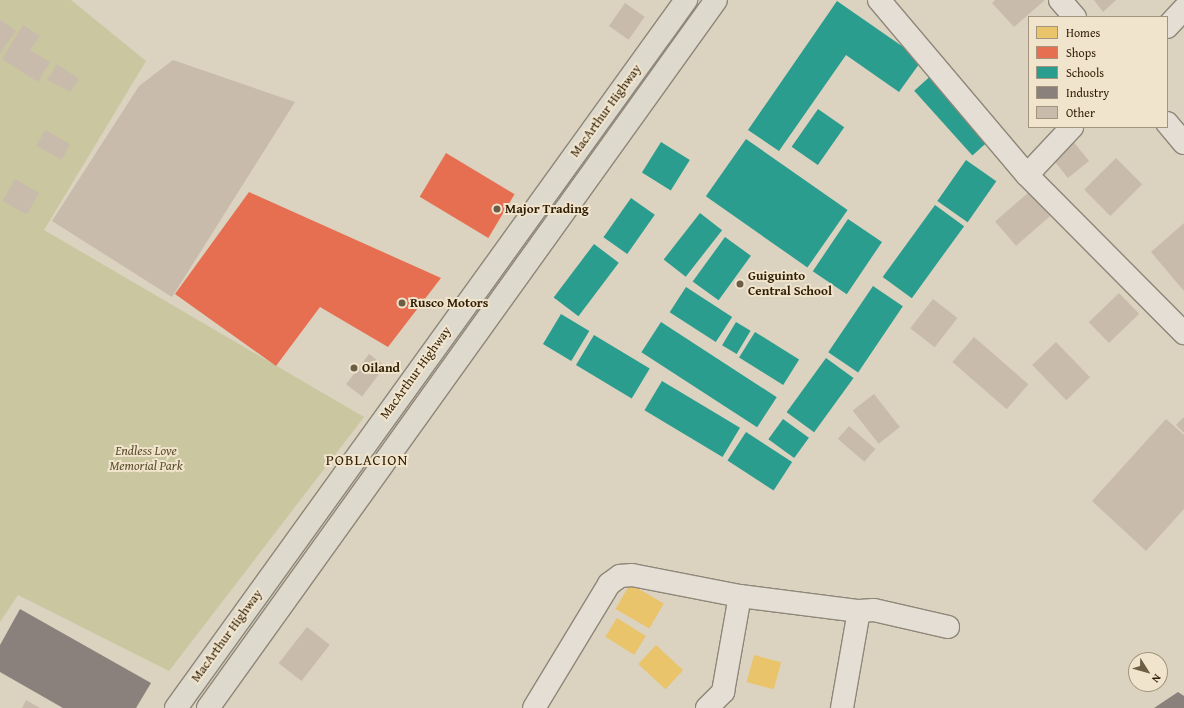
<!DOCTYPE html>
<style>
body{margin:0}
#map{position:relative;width:1184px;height:708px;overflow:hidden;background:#dbd2bf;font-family:"Gentium Book Plus",serif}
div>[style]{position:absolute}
.green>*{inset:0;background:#cac6a0}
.homes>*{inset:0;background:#e9c46a;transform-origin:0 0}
.shops>*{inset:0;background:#e76f51;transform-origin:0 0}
.schools>*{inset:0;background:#2a9d8f;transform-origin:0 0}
.industry>*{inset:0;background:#8a817c}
.building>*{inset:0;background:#c9bbab;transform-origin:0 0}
.roads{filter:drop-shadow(1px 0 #8e8779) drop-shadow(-1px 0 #8e8779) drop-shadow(0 1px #8e8779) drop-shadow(0 -1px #8e8779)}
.minor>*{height:22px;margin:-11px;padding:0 11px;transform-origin:11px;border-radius:11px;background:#e4ded4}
.highway>*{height:22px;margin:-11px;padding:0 11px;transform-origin:11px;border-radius:11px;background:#ded9cd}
.dots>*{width:11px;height:11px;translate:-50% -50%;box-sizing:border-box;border:2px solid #f0e4cd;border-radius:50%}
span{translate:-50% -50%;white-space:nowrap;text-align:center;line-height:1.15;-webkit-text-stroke:4px #f0e4cd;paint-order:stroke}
.street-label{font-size:13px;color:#301e04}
.poi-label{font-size:13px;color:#301e04;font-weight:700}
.left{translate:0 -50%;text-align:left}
.park-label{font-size:13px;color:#5a4d2b;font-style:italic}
.quarter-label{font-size:15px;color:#301e04;letter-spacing:1px}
.legend{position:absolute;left:1028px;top:16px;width:140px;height:112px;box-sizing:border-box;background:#f0e4cd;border:1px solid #a3957d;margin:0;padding:5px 7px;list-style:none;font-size:12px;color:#301e04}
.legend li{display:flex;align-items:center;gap:8px;height:20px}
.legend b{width:20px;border:1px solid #a3957d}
.north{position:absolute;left:1128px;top:652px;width:40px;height:40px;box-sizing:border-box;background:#f0e4cd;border:1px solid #a3957d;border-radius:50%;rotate:127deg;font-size:11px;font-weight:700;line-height:16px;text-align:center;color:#301e04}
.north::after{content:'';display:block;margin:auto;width:14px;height:18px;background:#6c5d45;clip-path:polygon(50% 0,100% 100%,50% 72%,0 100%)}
</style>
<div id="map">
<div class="green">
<div style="clip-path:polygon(0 0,71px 0,146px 61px,44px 230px,364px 417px,169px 671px,18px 595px,0 622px)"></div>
</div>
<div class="homes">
<div style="left:630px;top:584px;width:39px;height:29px;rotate:30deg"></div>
<div style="left:617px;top:618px;width:34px;height:22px;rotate:32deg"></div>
<div style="left:656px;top:645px;width:37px;height:26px;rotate:43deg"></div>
<div style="left:754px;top:655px;width:28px;height:28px;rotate:15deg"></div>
</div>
<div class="shops">
<div style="left:446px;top:153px;width:80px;height:51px;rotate:31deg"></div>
<div style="clip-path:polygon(249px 192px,441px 278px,388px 347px,320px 307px,276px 366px,175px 294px)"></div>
</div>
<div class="schools">
<div style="clip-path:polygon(837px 1px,922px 60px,899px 92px,846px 55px,779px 151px,748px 130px)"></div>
<div style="left:935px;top:72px;width:87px;height:28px;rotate:48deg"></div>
<div style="left:818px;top:109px;width:32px;height:46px;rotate:35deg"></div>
<div style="left:746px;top:139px;width:124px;height:70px;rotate:35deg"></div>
<div style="left:661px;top:142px;width:34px;height:36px;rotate:32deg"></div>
<div style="left:966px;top:160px;width:37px;height:50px;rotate:35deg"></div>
<div style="left:631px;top:198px;width:29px;height:48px;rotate:35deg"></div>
<div style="left:935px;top:205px;width:36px;height:89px;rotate:36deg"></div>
<div style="left:700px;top:213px;width:28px;height:59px;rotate:38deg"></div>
<div style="left:848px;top:219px;width:41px;height:63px;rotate:34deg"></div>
<div style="left:725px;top:237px;width:32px;height:55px;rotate:36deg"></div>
<div style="left:594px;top:244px;width:31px;height:67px;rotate:37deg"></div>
<div style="left:873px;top:286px;width:36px;height:80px;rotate:34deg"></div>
<div style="left:686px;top:287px;width:55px;height:30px;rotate:33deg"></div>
<div style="left:561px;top:314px;width:33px;height:35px;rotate:31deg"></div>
<div style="left:661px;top:322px;width:138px;height:36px;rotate:33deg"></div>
<div style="left:736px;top:322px;width:17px;height:27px;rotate:31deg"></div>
<div style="left:755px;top:332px;width:52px;height:30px;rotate:32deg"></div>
<div style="left:594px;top:335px;width:65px;height:35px;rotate:31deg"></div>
<div style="left:826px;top:358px;width:34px;height:67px;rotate:36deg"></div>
<div style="left:662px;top:381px;width:91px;height:34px;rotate:31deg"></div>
<div style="left:783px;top:419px;width:32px;height:25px;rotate:36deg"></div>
<div style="left:746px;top:432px;width:55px;height:34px;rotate:33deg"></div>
</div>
<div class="industry">
<div style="clip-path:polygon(20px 609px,151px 683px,136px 708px,63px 708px,0 672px,0 645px)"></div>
<div style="clip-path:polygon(1178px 692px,1184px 696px,1184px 708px,1154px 708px)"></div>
</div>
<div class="building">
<div style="clip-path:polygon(995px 0,1045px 0,1014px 27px,992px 3px)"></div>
<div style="clip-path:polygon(1094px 0,1116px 0,1103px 12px)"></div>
<div style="left:625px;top:3px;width:24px;height:28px;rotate:35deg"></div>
<div style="clip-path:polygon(1px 20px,16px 31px,0 53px,0 21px)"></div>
<div style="clip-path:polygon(23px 25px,40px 36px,30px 50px,50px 62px,38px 82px,2px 59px)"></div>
<div style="clip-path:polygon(173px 60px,295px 102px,172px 297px,52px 221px,139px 86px)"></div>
<div style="clip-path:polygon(57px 64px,79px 79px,70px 92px,47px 80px)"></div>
<div style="left:45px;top:130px;width:29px;height:18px;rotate:29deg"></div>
<div style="left:1072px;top:140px;width:27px;height:27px;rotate:51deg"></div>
<div style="left:1116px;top:158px;width:37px;height:45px;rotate:45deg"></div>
<div style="left:15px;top:179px;width:28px;height:25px;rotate:30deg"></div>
<div style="left:1029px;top:192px;width:32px;height:45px;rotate:49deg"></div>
<div style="clip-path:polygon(1184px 223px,1184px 291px,1151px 252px)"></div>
<div style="left:1119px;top:293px;width:29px;height:42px;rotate:46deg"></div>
<div style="left:933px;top:299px;width:31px;height:37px;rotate:38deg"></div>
<div style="left:974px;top:337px;width:72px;height:33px;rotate:41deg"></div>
<div style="left:1056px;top:342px;width:49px;height:33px;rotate:46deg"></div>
<div style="left:369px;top:354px;width:20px;height:38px;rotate:37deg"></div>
<div style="left:874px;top:394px;width:42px;height:27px;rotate:52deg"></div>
<div style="clip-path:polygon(1184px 417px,1184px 433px,1176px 425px)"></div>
<div style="clip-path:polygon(1166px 419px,1184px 435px,1184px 509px,1146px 551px,1092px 501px)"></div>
<div style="left:849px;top:426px;width:35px;height:17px;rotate:41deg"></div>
<div style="left:307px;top:627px;width:29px;height:46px;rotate:38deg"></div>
<div style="clip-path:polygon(26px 700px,40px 708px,22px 708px)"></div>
</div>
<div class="roads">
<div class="minor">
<div style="left:879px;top:0;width:229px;rotate:49.8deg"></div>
<div style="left:1027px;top:175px;width:223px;rotate:45.2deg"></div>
<div style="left:1060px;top:0;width:23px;rotate:49deg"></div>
<div style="left:1167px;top:27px;width:25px;rotate:-47deg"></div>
<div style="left:1167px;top:123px;width:26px;rotate:50deg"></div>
<div style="left:1027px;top:175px;width:66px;rotate:-46.8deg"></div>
<div style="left:534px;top:708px;width:145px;rotate:-58.8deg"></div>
<div style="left:609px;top:584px;width:14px;rotate:-36deg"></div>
<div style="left:620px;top:576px;width:12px;rotate:-5deg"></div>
<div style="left:632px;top:575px;width:110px;rotate:11deg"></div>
<div style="left:740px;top:596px;width:120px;rotate:7.2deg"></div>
<div style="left:859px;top:611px;width:15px;rotate:-4deg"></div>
<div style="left:874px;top:610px;width:76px;rotate:12.9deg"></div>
<div style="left:707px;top:708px;width:23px;rotate:-45deg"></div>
<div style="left:723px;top:692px;width:97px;rotate:-80deg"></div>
<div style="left:842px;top:708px;width:98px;rotate:-80.1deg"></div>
</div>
<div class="highway">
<div style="left:176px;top:708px;width:873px;rotate:-54.23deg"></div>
<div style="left:208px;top:708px;width:871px;rotate:-54.34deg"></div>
</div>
</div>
<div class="dots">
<div style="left:497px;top:209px;background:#6c5d45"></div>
<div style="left:740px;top:284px;background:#6c5d45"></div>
<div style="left:402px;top:303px;background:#6c5d45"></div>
<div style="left:354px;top:368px;background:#6c5d45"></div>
</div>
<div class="street-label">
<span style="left:606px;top:111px;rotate:-54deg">MacArthur Highway</span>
<span style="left:416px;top:373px;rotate:-54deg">MacArthur Highway</span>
<span style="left:227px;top:636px;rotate:-54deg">MacArthur Highway</span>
</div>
<div class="poi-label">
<span class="left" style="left:505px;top:209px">Major Trading</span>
<span class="left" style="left:748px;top:284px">Guiguinto<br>Central School</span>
<span class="left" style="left:410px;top:303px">Rusco Motors</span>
<span class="left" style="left:362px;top:368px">Oiland</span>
</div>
<div class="park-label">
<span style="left:146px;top:459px">Endless Love<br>Memorial Park</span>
</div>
<div class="quarter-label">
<span style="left:367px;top:460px">POBLACION</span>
</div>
<ul class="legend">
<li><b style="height:11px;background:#e9c46a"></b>Homes</li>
<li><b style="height:11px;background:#e76f51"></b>Shops</li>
<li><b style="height:11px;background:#2a9d8f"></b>Schools</li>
<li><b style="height:11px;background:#8a817c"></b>Industry</li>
<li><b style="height:11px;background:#c9bbab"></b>Other</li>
</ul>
<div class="north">N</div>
</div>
